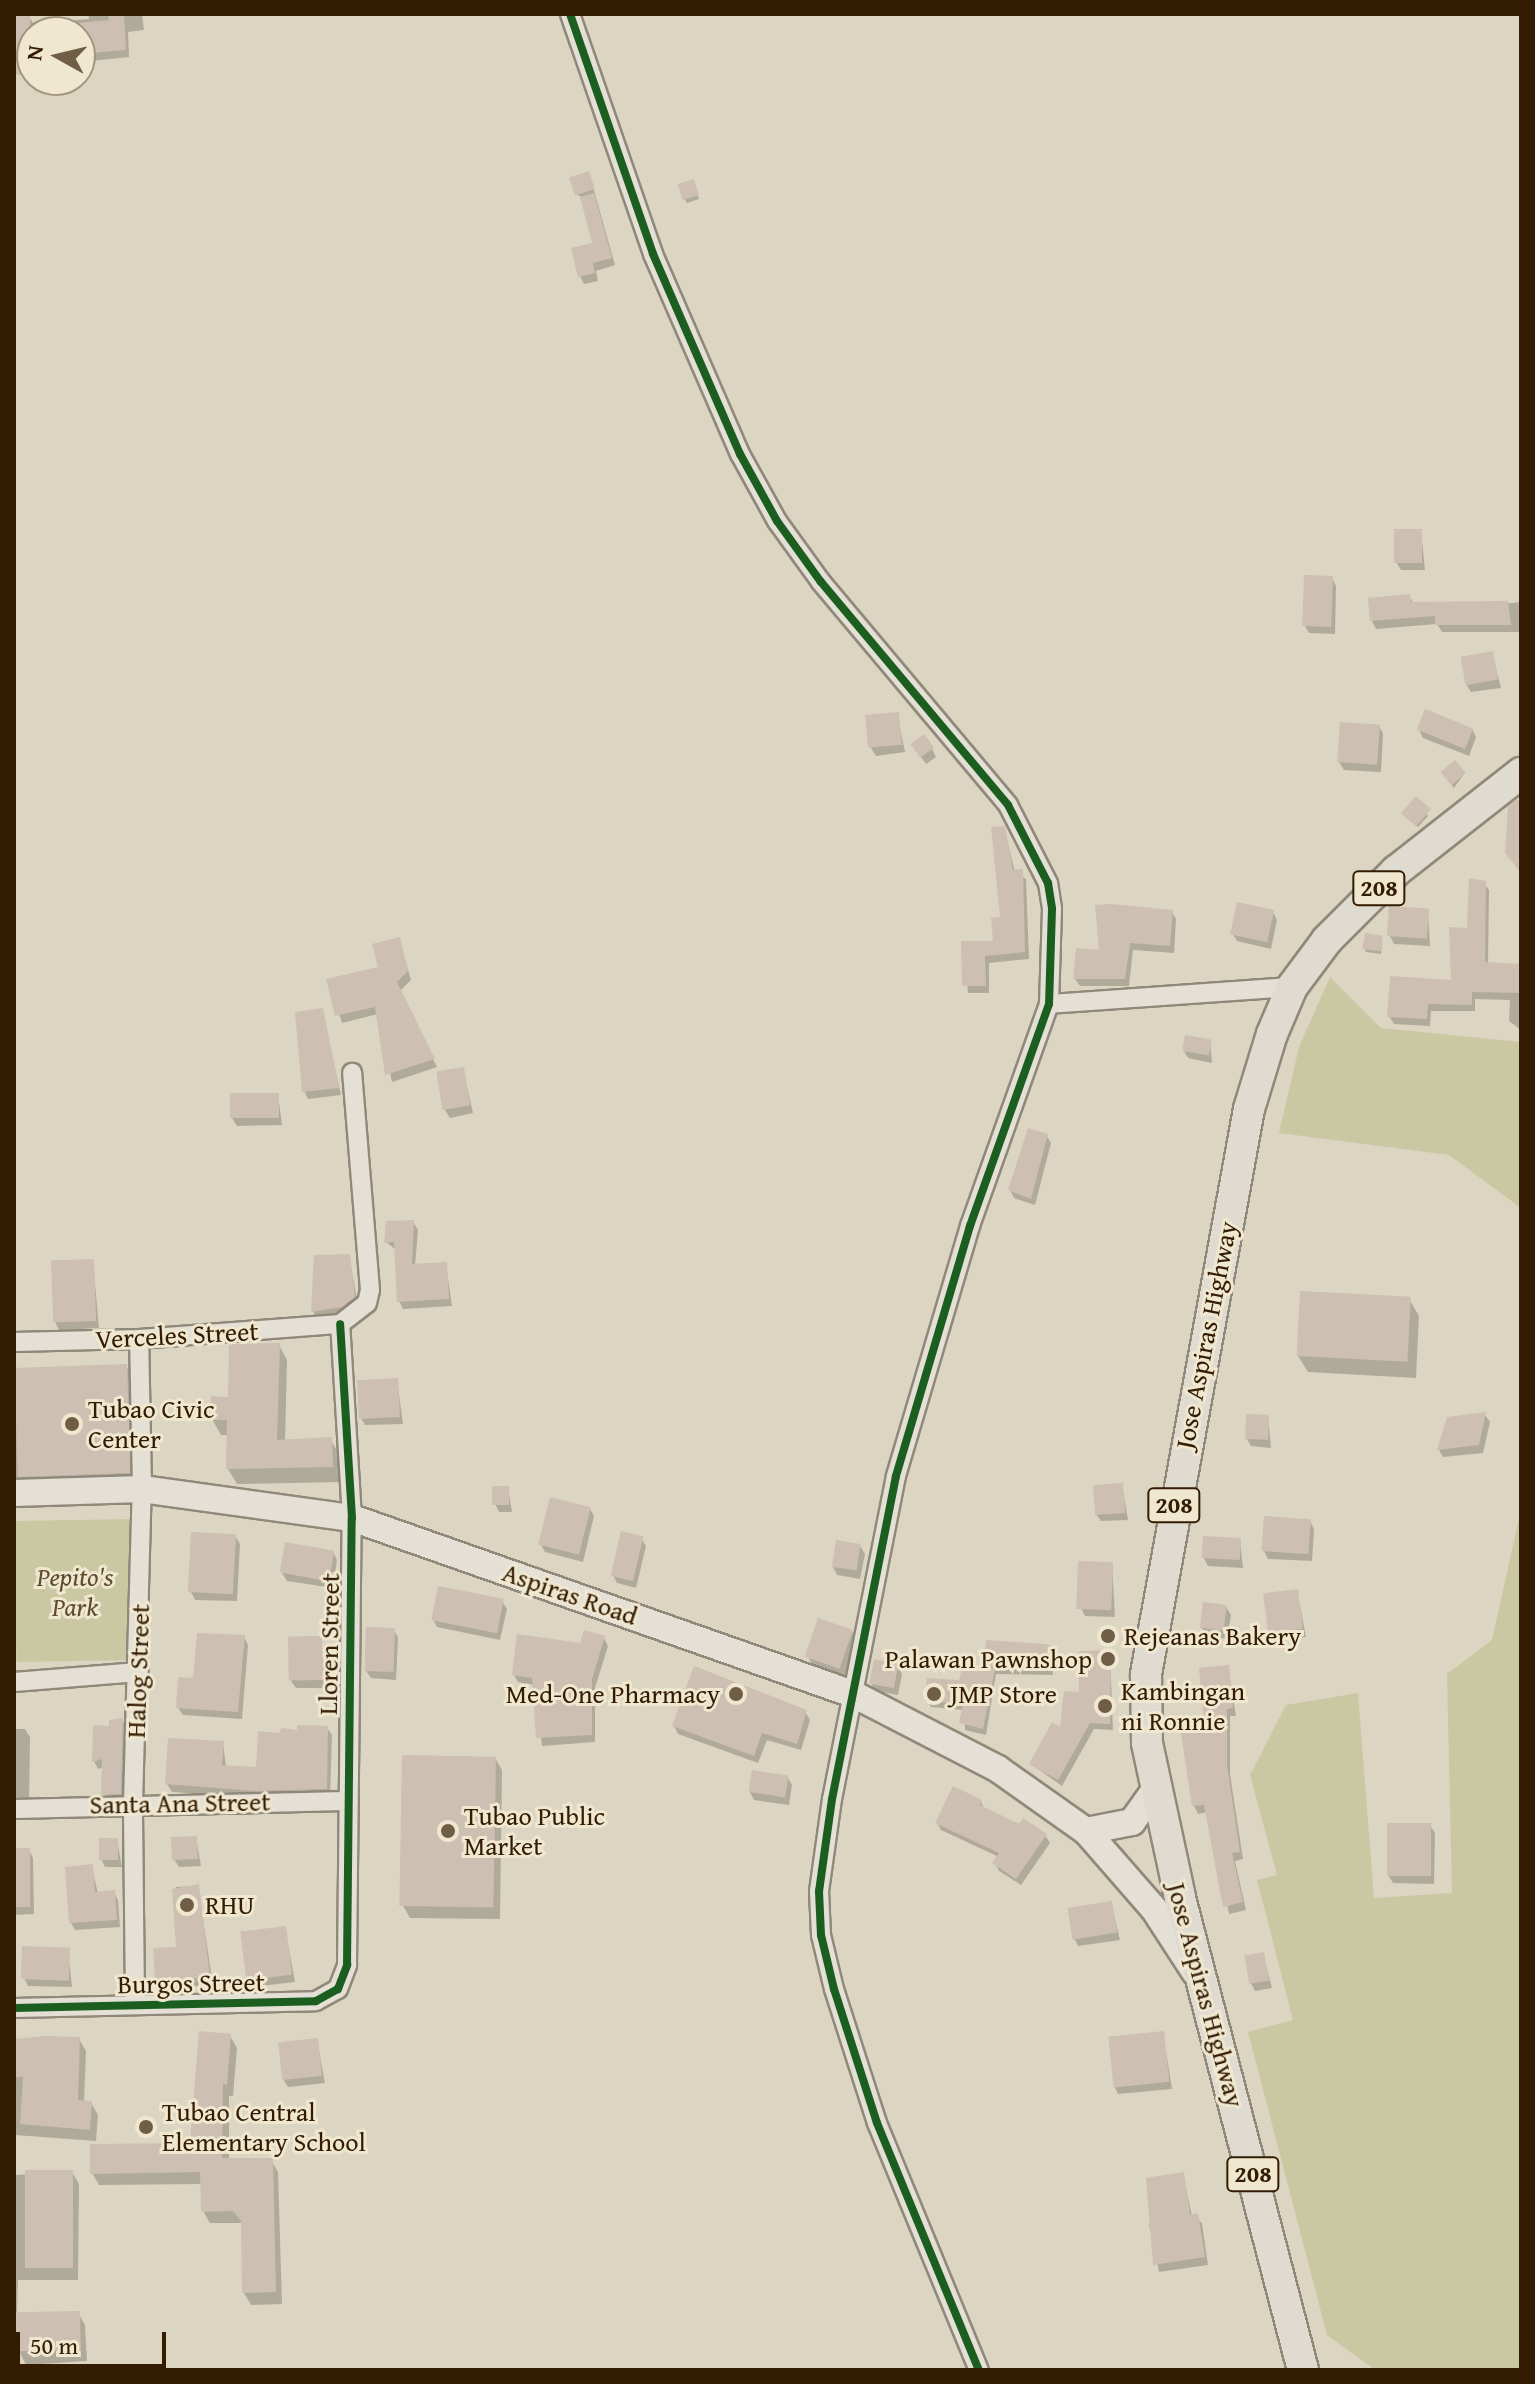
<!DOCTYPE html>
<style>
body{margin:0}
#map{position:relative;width:1535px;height:2384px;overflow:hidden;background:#dcd5c2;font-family:"Gentium Book Plus",serif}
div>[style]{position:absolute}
.green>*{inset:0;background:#cac8a3;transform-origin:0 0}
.shadow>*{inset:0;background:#0003}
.building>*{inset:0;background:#cdbfb1;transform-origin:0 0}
.roads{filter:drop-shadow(2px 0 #90897a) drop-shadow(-2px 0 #90897a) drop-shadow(0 2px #90897a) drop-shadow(0 -2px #90897a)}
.street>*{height:18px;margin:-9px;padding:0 9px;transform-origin:9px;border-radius:9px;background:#e4e0d6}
.secondary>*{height:26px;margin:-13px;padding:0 13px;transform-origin:13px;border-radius:13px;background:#e4e0d6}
.primary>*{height:30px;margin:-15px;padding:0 15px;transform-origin:15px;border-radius:15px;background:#dfdbd0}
.cycleway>*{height:8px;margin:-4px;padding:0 4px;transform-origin:4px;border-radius:4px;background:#1b5e20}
.dots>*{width:22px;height:22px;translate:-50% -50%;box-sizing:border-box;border:4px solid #efe7d0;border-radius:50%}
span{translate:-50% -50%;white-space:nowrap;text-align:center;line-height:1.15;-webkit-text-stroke:6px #efe7d0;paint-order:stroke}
.shield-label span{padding:2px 6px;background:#efe7d0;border:2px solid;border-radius:6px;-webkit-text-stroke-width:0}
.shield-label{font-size:24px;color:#341c03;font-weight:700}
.street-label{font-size:26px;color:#341c03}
.poi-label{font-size:26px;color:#341c03}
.left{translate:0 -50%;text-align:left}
.right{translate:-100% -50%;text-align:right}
.park-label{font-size:26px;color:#5d4c2c;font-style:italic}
.frame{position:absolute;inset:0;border:16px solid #341c03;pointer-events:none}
.north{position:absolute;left:16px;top:16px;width:80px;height:80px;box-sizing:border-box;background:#efe7d0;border:2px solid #a4967e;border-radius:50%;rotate:278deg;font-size:22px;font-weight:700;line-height:32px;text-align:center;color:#341c03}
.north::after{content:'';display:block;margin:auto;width:28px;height:36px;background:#6f5d46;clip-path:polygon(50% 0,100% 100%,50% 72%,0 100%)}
.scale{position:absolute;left:16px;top:2332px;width:150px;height:36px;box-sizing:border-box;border:4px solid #341c03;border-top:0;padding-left:10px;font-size:24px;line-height:28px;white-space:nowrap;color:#341c03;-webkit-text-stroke:6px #efe7d0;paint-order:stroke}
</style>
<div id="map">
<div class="green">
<div style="clip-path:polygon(1330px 977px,1381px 1028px,1521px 1042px,1521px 1208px,1449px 1155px,1279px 1133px,1299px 1047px)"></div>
<div style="clip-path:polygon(1521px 1509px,1521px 2370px,1375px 2370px,1327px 2335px,1248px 2032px,1293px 2020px,1257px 1880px,1277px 1875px,1250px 1775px,1286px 1705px,1358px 1693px,1374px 1898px,1452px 1893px,1447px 1674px,1492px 1640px)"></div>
<div style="left:134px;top:1519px;width:141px;height:120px;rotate:89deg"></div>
</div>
<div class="shadow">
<div style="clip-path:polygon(88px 14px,142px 14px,144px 30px,128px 32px,129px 57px,82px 62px,80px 32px,32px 32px,32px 54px,14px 55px,14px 15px,28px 15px,33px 23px,89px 19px)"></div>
<div style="clip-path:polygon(590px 176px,615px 265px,596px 271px,598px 281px,584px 284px,580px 276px,595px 245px,582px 197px,577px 195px)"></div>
<div style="clip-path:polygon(694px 185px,699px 199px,687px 203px,685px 200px)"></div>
<div style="clip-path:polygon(1421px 531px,1425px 570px,1401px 570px,1396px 562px)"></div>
<div style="clip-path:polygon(1332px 578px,1336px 586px,1335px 634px,1309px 633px,1305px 626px)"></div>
<div style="clip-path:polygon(1409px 596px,1414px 604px,1472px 607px,1521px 602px,1521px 632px,1442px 632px,1437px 624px,1376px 629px,1372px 621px)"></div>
<div style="clip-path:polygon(1492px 653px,1501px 688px,1471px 692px,1466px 684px)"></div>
<div style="clip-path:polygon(897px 714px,905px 752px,876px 756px,871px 748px)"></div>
<div style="clip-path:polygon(1379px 726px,1383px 734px,1381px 772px,1344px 770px,1339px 762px)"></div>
<div style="clip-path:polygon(1472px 729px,1476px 737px,1469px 756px,1423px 738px,1419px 730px)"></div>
<div style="clip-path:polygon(932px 749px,936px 757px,926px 764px,917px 751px)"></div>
<div style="clip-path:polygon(1464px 774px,1454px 788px,1444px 775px)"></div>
<div style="clip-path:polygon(1416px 799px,1428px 816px,1418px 827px,1406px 816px)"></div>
<div style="clip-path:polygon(1004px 828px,1015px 872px,1026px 879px,1029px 959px,989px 963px,989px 993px,968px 993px,963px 943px,996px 943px,1003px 919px)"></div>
<div style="clip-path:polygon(1484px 883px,1489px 890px,1488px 964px,1521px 967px,1521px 1030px,1509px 1021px,1510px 1000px,1475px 999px,1475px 1011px,1431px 1011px,1430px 1026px,1394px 1024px,1389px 1016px,1453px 982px)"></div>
<div style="clip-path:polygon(1428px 911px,1430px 946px,1394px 944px,1390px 936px)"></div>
<div style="clip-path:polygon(1172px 912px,1176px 919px,1174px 953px,1133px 950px,1129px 986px,1080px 986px,1075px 979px,1101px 953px)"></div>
<div style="clip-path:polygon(1273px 912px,1277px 920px,1271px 949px,1237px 941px,1232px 933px)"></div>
<div style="clip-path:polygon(1382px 937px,1381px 954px,1366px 952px,1364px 948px)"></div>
<div style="clip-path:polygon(399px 939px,411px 980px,400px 991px,437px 1067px,392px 1082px,378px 1014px,342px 1023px,329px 981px,380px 968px)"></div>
<div style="clip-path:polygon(322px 1010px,341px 1095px,308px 1099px,304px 1091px)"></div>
<div style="clip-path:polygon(1210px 1041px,1212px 1063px,1188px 1058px,1184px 1051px)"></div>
<div style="clip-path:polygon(463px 1069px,473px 1113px,450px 1118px,445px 1110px)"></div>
<div style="clip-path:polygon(278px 1095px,282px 1125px,237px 1126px,232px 1118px)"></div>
<div style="clip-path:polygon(1046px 1135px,1051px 1143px,1035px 1205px,1014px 1198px,1010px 1190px)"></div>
<div style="clip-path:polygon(413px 1222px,418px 1230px,415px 1266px,446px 1265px,452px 1306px,403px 1309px,399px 1301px,396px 1250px,386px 1242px)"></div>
<div style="clip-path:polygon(349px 1256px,358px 1305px,347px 1314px,317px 1319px,313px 1311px)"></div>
<div style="clip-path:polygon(93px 1261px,99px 1328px,59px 1330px,55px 1322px)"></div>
<div style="clip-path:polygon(1409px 1299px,1419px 1316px,1416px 1378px,1308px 1372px,1298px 1356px)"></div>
<div style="clip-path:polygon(279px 1345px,287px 1360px,285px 1441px,330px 1439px,339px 1454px,341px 1482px,237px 1484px,228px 1469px,229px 1435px,221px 1435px,212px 1419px)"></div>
<div style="clip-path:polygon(126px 1366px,136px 1383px,138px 1490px,14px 1499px,14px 1374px)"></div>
<div style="clip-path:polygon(397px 1380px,403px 1424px,365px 1425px,361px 1418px)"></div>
<div style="clip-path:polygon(1485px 1415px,1490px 1422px,1483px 1453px,1443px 1457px,1439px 1450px)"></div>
<div style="clip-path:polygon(1268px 1417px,1271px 1448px,1251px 1446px,1247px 1439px)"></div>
<div style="clip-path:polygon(1122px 1485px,1128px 1520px,1101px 1521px,1096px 1514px)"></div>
<div style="clip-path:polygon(508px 1488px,512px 1512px,499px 1512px,495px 1504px)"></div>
<div style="clip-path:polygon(590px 1509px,594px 1516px,583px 1562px,545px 1552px,541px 1545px)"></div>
<div style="clip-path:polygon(1310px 1521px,1314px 1529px,1312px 1561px,1268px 1559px,1264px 1551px)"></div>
<div style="clip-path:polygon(235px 1536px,240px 1544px,237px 1601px,195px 1600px,191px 1592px)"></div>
<div style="clip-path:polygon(641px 1538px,646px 1546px,636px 1588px,617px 1583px,613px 1575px)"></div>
<div style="clip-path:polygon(1240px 1540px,1243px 1568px,1208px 1566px,1204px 1558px)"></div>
<div style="clip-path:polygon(860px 1546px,865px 1554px,860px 1579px,837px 1575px,833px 1567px)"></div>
<div style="clip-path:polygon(333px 1552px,337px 1560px,333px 1588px,287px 1581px,282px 1573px)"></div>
<div style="clip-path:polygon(1112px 1564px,1115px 1617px,1085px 1616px,1081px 1608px)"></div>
<div style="clip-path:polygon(1297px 1591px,1306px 1637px,1275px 1640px,1270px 1633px)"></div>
<div style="clip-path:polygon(502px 1601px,507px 1609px,500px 1640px,437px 1627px,433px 1619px)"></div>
<div style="clip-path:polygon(1226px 1607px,1231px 1615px,1227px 1639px,1206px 1636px,1202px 1628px)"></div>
<div style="clip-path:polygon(394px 1630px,398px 1638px,396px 1680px,371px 1678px,366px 1671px)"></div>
<div style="clip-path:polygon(852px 1632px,856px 1639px,845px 1675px,812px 1664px,808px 1657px)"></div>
<div style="clip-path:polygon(244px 1637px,248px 1645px,242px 1719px,183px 1715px,178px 1708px,195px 1680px)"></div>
<div style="clip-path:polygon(320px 1638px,326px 1688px,296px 1688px,291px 1681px)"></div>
<div style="clip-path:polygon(604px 1638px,608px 1646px,595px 1688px,595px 1742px,542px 1746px,534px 1685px,518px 1682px,514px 1675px)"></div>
<div style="clip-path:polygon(1049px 1646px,1053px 1675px,996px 1674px,986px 1735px,965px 1730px,964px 1710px,931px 1707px,927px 1700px,989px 1669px,987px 1666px)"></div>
<div style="clip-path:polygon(1110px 1652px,1113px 1730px,1094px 1729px,1062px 1786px,1031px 1764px,1062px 1730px)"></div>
<div style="clip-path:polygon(898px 1666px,902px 1674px,898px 1695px,875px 1691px,871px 1683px)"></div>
<div style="clip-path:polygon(1228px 1667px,1236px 1716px,1230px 1716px,1230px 1774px,1243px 1859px,1235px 1861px,1246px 1910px,1229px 1914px,1208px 1812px,1198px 1814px,1194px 1806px,1207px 1733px)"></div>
<div style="clip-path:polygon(805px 1712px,810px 1720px,801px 1750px,767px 1740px,758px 1763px,678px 1734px,674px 1726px)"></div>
<div style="clip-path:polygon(122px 1720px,127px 1728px,125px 1802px,107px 1802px,104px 1767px,98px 1769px,94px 1761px,111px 1728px)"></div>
<div style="clip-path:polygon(327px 1728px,332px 1735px,330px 1797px,260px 1798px,172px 1792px,167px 1784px,223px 1743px,226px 1767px,258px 1769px,282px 1735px)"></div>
<div style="clip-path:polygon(14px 1729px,25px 1729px,30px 1737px,29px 1805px,14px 1810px)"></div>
<div style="clip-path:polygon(495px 1758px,502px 1770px,500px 1919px,410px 1918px,403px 1906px)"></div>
<div style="clip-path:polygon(788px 1778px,792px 1785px,789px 1805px,754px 1800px,750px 1792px)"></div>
<div style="clip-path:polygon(981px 1802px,985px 1810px,1045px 1835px,1050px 1843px,1021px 1885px,999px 1871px,995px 1863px,999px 1857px,941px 1830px,937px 1823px)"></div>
<div style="clip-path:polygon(1430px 1825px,1435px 1833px,1434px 1884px,1393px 1883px,1388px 1875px)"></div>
<div style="clip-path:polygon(196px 1838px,201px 1866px,179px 1867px,174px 1859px)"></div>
<div style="clip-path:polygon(117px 1840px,122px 1867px,105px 1867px,101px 1859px)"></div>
<div style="clip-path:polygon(14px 1850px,29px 1850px,33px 1858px,34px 1914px,14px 1915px)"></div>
<div style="clip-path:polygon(92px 1867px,98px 1894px,114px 1893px,118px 1900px,120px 1927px,75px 1930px,71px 1923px)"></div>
<div style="clip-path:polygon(198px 1886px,213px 1985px,161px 1989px,157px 1981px,178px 1949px,176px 1887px)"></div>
<div style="clip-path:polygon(1111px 1903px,1120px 1940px,1078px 1946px,1074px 1938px)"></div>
<div style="clip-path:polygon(285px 1928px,295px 1982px,252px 1987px,248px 1979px)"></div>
<div style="clip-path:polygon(68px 1950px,72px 1987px,28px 1986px,24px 1978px)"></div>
<div style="clip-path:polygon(1263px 1954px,1272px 1988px,1255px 1991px,1251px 1983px)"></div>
<div style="clip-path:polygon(1163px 2033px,1172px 2089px,1118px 2094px,1114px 2086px)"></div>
<div style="clip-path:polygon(230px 2036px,237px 2048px,233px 2096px,229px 2096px,229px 2160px,271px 2160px,278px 2172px,282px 2304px,251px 2305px,244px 2293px,242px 2223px,210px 2223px,203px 2211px,203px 2184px,99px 2185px,92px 2173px,192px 2145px)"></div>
<div style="clip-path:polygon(79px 2039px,86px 2051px,84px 2102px,91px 2103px,98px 2115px,96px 2141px,15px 2135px,14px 2146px,14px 2041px)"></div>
<div style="clip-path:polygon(317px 2040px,325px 2083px,288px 2087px,283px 2079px)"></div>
<div style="clip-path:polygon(72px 2172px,79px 2184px,78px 2280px,18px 2280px,17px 2316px,78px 2313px,85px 2325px,87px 2361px,26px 2365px,19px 2351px,14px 2351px,14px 2175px)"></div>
<div style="clip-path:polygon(1183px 2175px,1192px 2216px,1202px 2223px,1208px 2265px,1159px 2272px,1149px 2224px,1154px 2223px)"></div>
</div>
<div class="building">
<div style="left:14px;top:14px;width:16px;height:61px"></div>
<div style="clip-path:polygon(108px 14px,124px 14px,126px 50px,80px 54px,80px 23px,109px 20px)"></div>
<div style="left:589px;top:171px;width:19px;height:21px;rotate:72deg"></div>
<div style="left:694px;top:179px;width:17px;height:17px;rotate:73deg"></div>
<div style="clip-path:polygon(594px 193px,612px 258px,593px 263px,595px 273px,578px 277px,571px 248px,592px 243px,580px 197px)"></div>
<div style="left:1394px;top:529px;width:28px;height:34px"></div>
<div style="left:1304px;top:575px;width:29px;height:51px;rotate:2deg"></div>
<div style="clip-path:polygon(1410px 594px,1411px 602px,1508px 601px,1511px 625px,1435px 625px,1435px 616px,1370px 621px,1368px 598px)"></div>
<div style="left:1493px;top:651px;width:29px;height:33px;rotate:80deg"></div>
<div style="left:1425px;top:709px;width:52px;height:22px;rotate:22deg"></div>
<div style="left:899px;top:712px;width:33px;height:34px;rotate:85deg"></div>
<div style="left:1340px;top:722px;width:40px;height:40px;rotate:4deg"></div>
<div style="left:924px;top:734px;width:17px;height:17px;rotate:54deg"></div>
<div style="left:1455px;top:760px;width:17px;height:19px;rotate:50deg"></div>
<div style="left:1416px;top:796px;width:20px;height:23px;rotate:41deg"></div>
<div style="clip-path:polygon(1516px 800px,1521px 800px,1521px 873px,1505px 853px,1508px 806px)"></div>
<div style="clip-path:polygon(1005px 826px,1013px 870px,1023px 869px,1025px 952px,985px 956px,986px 986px,962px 986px,961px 941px,993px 941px,991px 918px,1000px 917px,991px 827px)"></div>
<div style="clip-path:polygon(1469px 878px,1486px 881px,1485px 962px,1521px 964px,1521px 993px,1472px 992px,1472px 1005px,1428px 1004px,1427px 1019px,1387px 1017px,1390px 976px,1451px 980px,1449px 927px,1467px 928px)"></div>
<div style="left:1237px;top:902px;width:38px;height:33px;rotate:12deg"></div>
<div style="clip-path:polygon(1111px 904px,1173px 910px,1170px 946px,1130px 943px,1125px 979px,1073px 979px,1076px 948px,1099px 950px,1095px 905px)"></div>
<div style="left:1389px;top:906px;width:40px;height:30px;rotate:4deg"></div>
<div style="left:1365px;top:933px;width:18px;height:16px;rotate:9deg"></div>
<div style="clip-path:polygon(400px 937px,408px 971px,397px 982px,435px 1059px,385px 1075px,375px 1007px,335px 1016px,326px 979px,378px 967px,372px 944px)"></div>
<div style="clip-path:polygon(323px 1008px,339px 1088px,302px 1092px,295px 1012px)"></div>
<div style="left:1185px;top:1035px;width:27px;height:16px;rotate:10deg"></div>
<div style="left:464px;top:1067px;width:39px;height:28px;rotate:81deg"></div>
<div style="left:279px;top:1093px;width:25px;height:49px;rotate:90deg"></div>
<div style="clip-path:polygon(1028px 1128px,1048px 1134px,1031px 1199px,1008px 1190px)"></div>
<div style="clip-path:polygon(414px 1220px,412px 1264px,447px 1262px,449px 1299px,397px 1302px,394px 1242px,384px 1243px,386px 1221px)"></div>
<div style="clip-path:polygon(350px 1254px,355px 1297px,342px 1307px,311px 1312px,314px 1255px)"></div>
<div style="left:94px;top:1259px;width:62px;height:43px;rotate:88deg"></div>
<div style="left:1300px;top:1291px;width:111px;height:65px;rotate:3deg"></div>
<div style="clip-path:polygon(280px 1343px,277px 1440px,332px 1437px,333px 1467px,226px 1469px,227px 1420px,210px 1420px,211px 1396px,228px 1397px,229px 1344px)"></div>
<div style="left:127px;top:1364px;width:109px;height:113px;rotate:88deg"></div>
<div style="left:398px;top:1378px;width:39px;height:41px;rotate:87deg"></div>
<div style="clip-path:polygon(1486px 1412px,1479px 1445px,1437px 1450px,1447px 1417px)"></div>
<div style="left:1246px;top:1414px;width:23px;height:25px;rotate:2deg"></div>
<div style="left:1123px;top:1483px;width:30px;height:30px;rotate:86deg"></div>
<div style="left:492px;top:1486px;width:17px;height:19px"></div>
<div style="left:550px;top:1497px;width:42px;height:49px;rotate:14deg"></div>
<div style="left:1264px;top:1516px;width:47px;height:35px;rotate:4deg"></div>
<div style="left:621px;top:1531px;width:23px;height:46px;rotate:13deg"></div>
<div style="left:191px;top:1532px;width:45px;height:60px;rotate:3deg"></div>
<div style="left:1203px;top:1536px;width:38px;height:22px;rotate:3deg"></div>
<div style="left:836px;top:1540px;width:25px;height:27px;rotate:9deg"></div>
<div style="left:285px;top:1542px;width:50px;height:31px;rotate:10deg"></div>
<div style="left:1078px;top:1561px;width:35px;height:48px;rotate:2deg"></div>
<div style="left:438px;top:1586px;width:67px;height:35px;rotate:11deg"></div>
<div style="left:1298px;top:1589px;width:40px;height:35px;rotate:83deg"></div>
<div style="left:1203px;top:1602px;width:24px;height:26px;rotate:7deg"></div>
<div style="left:818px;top:1618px;width:37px;height:41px;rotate:19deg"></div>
<div style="left:366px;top:1627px;width:29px;height:44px;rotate:2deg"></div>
<div style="clip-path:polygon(584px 1630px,605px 1636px,592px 1679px,592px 1735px,536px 1738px,532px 1678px,512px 1675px,517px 1634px,580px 1643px)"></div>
<div style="clip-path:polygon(197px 1633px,245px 1635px,238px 1712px,176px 1708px,178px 1677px,193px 1678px)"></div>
<div style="left:322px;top:1636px;width:44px;height:34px;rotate:89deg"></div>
<div style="left:986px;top:1640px;width:64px;height:26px;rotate:4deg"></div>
<div style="clip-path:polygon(1111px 1650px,1110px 1724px,1090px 1723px,1058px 1780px,1029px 1764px,1052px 1722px,1060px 1727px,1064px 1691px,1079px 1692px,1079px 1651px)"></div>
<div style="left:874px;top:1659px;width:25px;height:25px;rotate:11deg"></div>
<div style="clip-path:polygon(964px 1661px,995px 1669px,983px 1729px,959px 1723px,963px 1704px,925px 1701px,927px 1678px,959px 1680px)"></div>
<div style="clip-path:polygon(1229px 1665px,1233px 1708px,1227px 1709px,1227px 1765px,1240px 1852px,1232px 1853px,1243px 1902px,1223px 1907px,1204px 1805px,1192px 1806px,1181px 1733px,1205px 1731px,1199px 1668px)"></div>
<div style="clip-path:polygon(694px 1666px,807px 1710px,797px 1744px,762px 1733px,754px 1756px,672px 1726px)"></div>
<div style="clip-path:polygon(123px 1718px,121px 1794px,101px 1795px,102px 1759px,92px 1762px,93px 1725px,109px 1726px,109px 1720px)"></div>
<div style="clip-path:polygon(297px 1725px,328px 1726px,327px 1789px,255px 1791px,165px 1784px,168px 1738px,224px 1741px,222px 1765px,256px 1767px,258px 1731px,280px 1733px,281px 1728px,297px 1730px)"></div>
<div style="left:402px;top:1755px;width:94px;height:151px;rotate:1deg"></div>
<div style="left:752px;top:1770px;width:37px;height:22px;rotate:9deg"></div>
<div style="clip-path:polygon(953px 1786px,982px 1800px,980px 1805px,1019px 1824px,1023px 1818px,1047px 1834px,1016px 1879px,992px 1863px,999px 1853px,935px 1823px)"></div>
<div style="left:1387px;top:1823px;width:44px;height:53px"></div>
<div style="left:197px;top:1836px;width:23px;height:26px;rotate:88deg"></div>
<div style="left:99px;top:1838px;width:19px;height:22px"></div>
<div style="left:14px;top:1848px;width:16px;height:59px"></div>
<div style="clip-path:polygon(93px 1864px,95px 1892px,115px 1890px,117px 1920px,69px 1923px,65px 1867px)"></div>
<div style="clip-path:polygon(199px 1884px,210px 1977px,155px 1982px,153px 1948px,176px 1947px,172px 1889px)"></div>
<div style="left:1112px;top:1901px;width:32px;height:45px;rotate:81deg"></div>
<div style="left:286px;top:1926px;width:49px;height:46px;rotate:83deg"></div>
<div style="left:22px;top:1946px;width:48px;height:33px;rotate:2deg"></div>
<div style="left:1264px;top:1952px;width:29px;height:20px;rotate:80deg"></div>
<div style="clip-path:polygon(199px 2031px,231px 2034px,227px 2085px,223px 2084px,222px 2158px,273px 2158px,276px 2292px,242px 2293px,241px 2221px,233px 2211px,201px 2212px,200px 2172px,90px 2174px,90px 2144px,190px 2143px)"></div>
<div style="left:1164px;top:2031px;width:51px;height:56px;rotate:84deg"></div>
<div style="clip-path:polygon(46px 2036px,80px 2037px,78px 2100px,92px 2101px,90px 2130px,20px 2124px,23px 2077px,14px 2077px,14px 2039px)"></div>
<div style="left:318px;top:2038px;width:38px;height:40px;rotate:84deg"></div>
<div style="left:25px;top:2170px;width:48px;height:98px"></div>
<div style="clip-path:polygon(1184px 2172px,1190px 2215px,1198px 2213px,1205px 2257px,1153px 2265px,1146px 2178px)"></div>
<div style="left:80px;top:2311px;width:39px;height:66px;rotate:89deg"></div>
</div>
<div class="roads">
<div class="street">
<div style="left:570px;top:14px;width:254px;rotate:70.9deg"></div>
<div style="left:653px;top:254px;width:218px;rotate:66.5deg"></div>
<div style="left:740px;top:454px;width:77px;rotate:61.1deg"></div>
<div style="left:777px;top:521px;width:75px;rotate:54.2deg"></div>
<div style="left:821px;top:582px;width:291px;rotate:50deg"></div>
<div style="left:1008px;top:805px;width:88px;rotate:62.9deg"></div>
<div style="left:1048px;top:883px;width:26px;rotate:81deg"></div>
<div style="left:1052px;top:909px;width:95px;rotate:91.8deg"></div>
<div style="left:1049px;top:1004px;width:236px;rotate:109.6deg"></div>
<div style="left:970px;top:1226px;width:261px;rotate:106.5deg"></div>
<div style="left:896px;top:1476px;width:329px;rotate:101.2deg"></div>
<div style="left:832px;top:1799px;width:93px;rotate:98deg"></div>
<div style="left:819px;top:1891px;width:44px;rotate:87.4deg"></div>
<div style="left:821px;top:1935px;width:56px;rotate:76.5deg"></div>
<div style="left:834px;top:1989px;width:141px;rotate:72.2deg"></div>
<div style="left:877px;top:2123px;width:267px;rotate:67.6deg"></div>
<div style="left:1049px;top:1004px;width:244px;rotate:-4deg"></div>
<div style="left:340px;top:1324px;width:34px;rotate:-38deg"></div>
<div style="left:367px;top:1303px;width:13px;rotate:-77deg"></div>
<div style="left:370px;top:1290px;width:218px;rotate:-94.7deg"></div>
<div style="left:14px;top:1342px;width:125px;rotate:-1.4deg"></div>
<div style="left:139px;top:1339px;width:202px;rotate:-4.3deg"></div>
<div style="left:14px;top:1682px;width:125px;rotate:-4.6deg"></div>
<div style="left:14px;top:1809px;width:332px;rotate:-1.4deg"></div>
<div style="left:135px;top:2003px;width:200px;rotate:-90.6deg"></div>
<div style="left:133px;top:1803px;width:314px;rotate:-88.4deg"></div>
<div style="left:142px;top:1489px;width:150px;rotate:-91.1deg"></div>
<div style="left:14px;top:2008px;width:302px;rotate:-1.3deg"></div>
<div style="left:316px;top:2001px;width:25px;rotate:-29deg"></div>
<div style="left:338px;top:1989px;width:26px;rotate:-69deg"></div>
<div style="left:347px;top:1965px;width:447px;rotate:-89.4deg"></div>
<div style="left:352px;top:1518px;width:194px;rotate:-93.5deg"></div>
</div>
<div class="secondary">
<div style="left:14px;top:1493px;width:128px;rotate:-1.8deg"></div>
<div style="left:142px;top:1489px;width:212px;rotate:7.9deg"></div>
<div style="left:352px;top:1518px;width:531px;rotate:19.36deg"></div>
<div style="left:853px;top:1694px;width:163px;rotate:27.3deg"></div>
<div style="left:998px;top:1769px;width:108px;rotate:35.2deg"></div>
<div style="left:1086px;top:1831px;width:103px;rotate:48.9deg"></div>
<div style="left:1154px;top:1909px;width:75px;rotate:56.9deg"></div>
<div style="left:1086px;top:1831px;width:47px;rotate:-11.1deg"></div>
<div style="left:1132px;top:1822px;width:43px;rotate:-54.5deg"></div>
</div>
<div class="primary">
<div style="left:1303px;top:2370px;width:489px;rotate:-104.6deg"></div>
<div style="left:1180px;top:1897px;width:157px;rotate:-102.1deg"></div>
<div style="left:1147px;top:1743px;width:69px;rotate:-90.8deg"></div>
<div style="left:1146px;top:1674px;width:574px;rotate:-79.67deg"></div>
<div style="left:1249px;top:1109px;width:78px;rotate:-73deg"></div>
<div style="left:1272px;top:1034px;width:51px;rotate:-66.9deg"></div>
<div style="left:1292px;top:987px;width:59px;rotate:-53.3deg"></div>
<div style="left:1327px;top:940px;width:98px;rotate:-45deg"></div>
<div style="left:1396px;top:871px;width:159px;rotate:-38.1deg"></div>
</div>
</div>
<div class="cycleway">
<div style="left:570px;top:14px;width:254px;rotate:70.9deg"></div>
<div style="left:653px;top:254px;width:218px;rotate:66.5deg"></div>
<div style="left:740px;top:454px;width:77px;rotate:61.1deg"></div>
<div style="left:777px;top:521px;width:75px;rotate:54.2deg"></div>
<div style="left:821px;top:582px;width:291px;rotate:50deg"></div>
<div style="left:1008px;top:805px;width:88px;rotate:62.9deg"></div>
<div style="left:1048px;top:883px;width:26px;rotate:81deg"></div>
<div style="left:1052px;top:909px;width:95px;rotate:91.8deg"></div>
<div style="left:1049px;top:1004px;width:236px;rotate:109.6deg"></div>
<div style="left:970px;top:1226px;width:261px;rotate:106.5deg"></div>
<div style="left:896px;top:1476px;width:329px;rotate:101.2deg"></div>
<div style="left:832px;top:1799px;width:93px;rotate:98deg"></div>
<div style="left:819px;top:1891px;width:44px;rotate:87.4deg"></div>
<div style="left:821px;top:1935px;width:56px;rotate:76.5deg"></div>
<div style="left:834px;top:1989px;width:141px;rotate:72.2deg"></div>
<div style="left:877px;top:2123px;width:267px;rotate:67.6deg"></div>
<div style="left:14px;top:2008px;width:302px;rotate:-1.3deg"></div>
<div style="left:316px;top:2001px;width:25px;rotate:-29deg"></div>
<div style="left:338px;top:1989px;width:26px;rotate:-69deg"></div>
<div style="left:347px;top:1965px;width:447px;rotate:-89.4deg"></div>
<div style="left:352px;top:1518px;width:194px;rotate:-93.5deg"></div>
</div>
<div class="dots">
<div style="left:72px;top:1424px;background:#6f5d46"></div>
<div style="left:1108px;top:1636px;background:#6f5d46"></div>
<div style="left:1108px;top:1659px;background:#6f5d46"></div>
<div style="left:736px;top:1694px;background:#6f5d46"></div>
<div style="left:934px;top:1694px;background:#6f5d46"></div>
<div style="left:1105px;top:1706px;background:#6f5d46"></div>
<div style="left:448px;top:1831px;background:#6f5d46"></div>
<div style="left:187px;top:1905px;background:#6f5d46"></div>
<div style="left:146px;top:2127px;background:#6f5d46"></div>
</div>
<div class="shield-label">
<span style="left:1379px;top:888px">208</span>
<span style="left:1174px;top:1505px">208</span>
<span style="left:1253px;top:2174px">208</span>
</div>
<div class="street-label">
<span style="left:177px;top:1335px;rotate:-3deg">Verceles Street</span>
<span style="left:1206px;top:1335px;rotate:-79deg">Jose Aspiras Highway</span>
<span style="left:570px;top:1594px;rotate:19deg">Aspiras Road</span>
<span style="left:329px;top:1644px;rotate:-89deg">Lloren Street</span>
<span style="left:138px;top:1671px;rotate:-88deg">Halog Street</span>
<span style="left:180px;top:1803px;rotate:-1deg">Santa Ana Street</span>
<span style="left:191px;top:1983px;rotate:-1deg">Burgos Street</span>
<span style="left:1206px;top:1995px;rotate:75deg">Jose Aspiras Highway</span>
</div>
<div class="poi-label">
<span class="left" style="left:88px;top:1424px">Tubao Civic<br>Center</span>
<span class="left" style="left:1124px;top:1636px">Rejeanas Bakery</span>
<span class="right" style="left:1092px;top:1659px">Palawan Pawnshop</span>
<span class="left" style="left:1121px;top:1706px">Kambingan<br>ni Ronnie</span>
<span class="right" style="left:720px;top:1694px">Med-One Pharmacy</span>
<span class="left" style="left:950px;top:1694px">JMP Store</span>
<span class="left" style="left:464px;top:1831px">Tubao Public<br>Market</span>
<span class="left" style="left:205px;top:1905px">RHU</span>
<span class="left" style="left:162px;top:2127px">Tubao Central<br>Elementary School</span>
</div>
<div class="park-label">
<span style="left:75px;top:1592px">Pepito's<br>Park</span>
</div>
<div class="frame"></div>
<div class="north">N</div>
<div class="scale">50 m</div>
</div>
